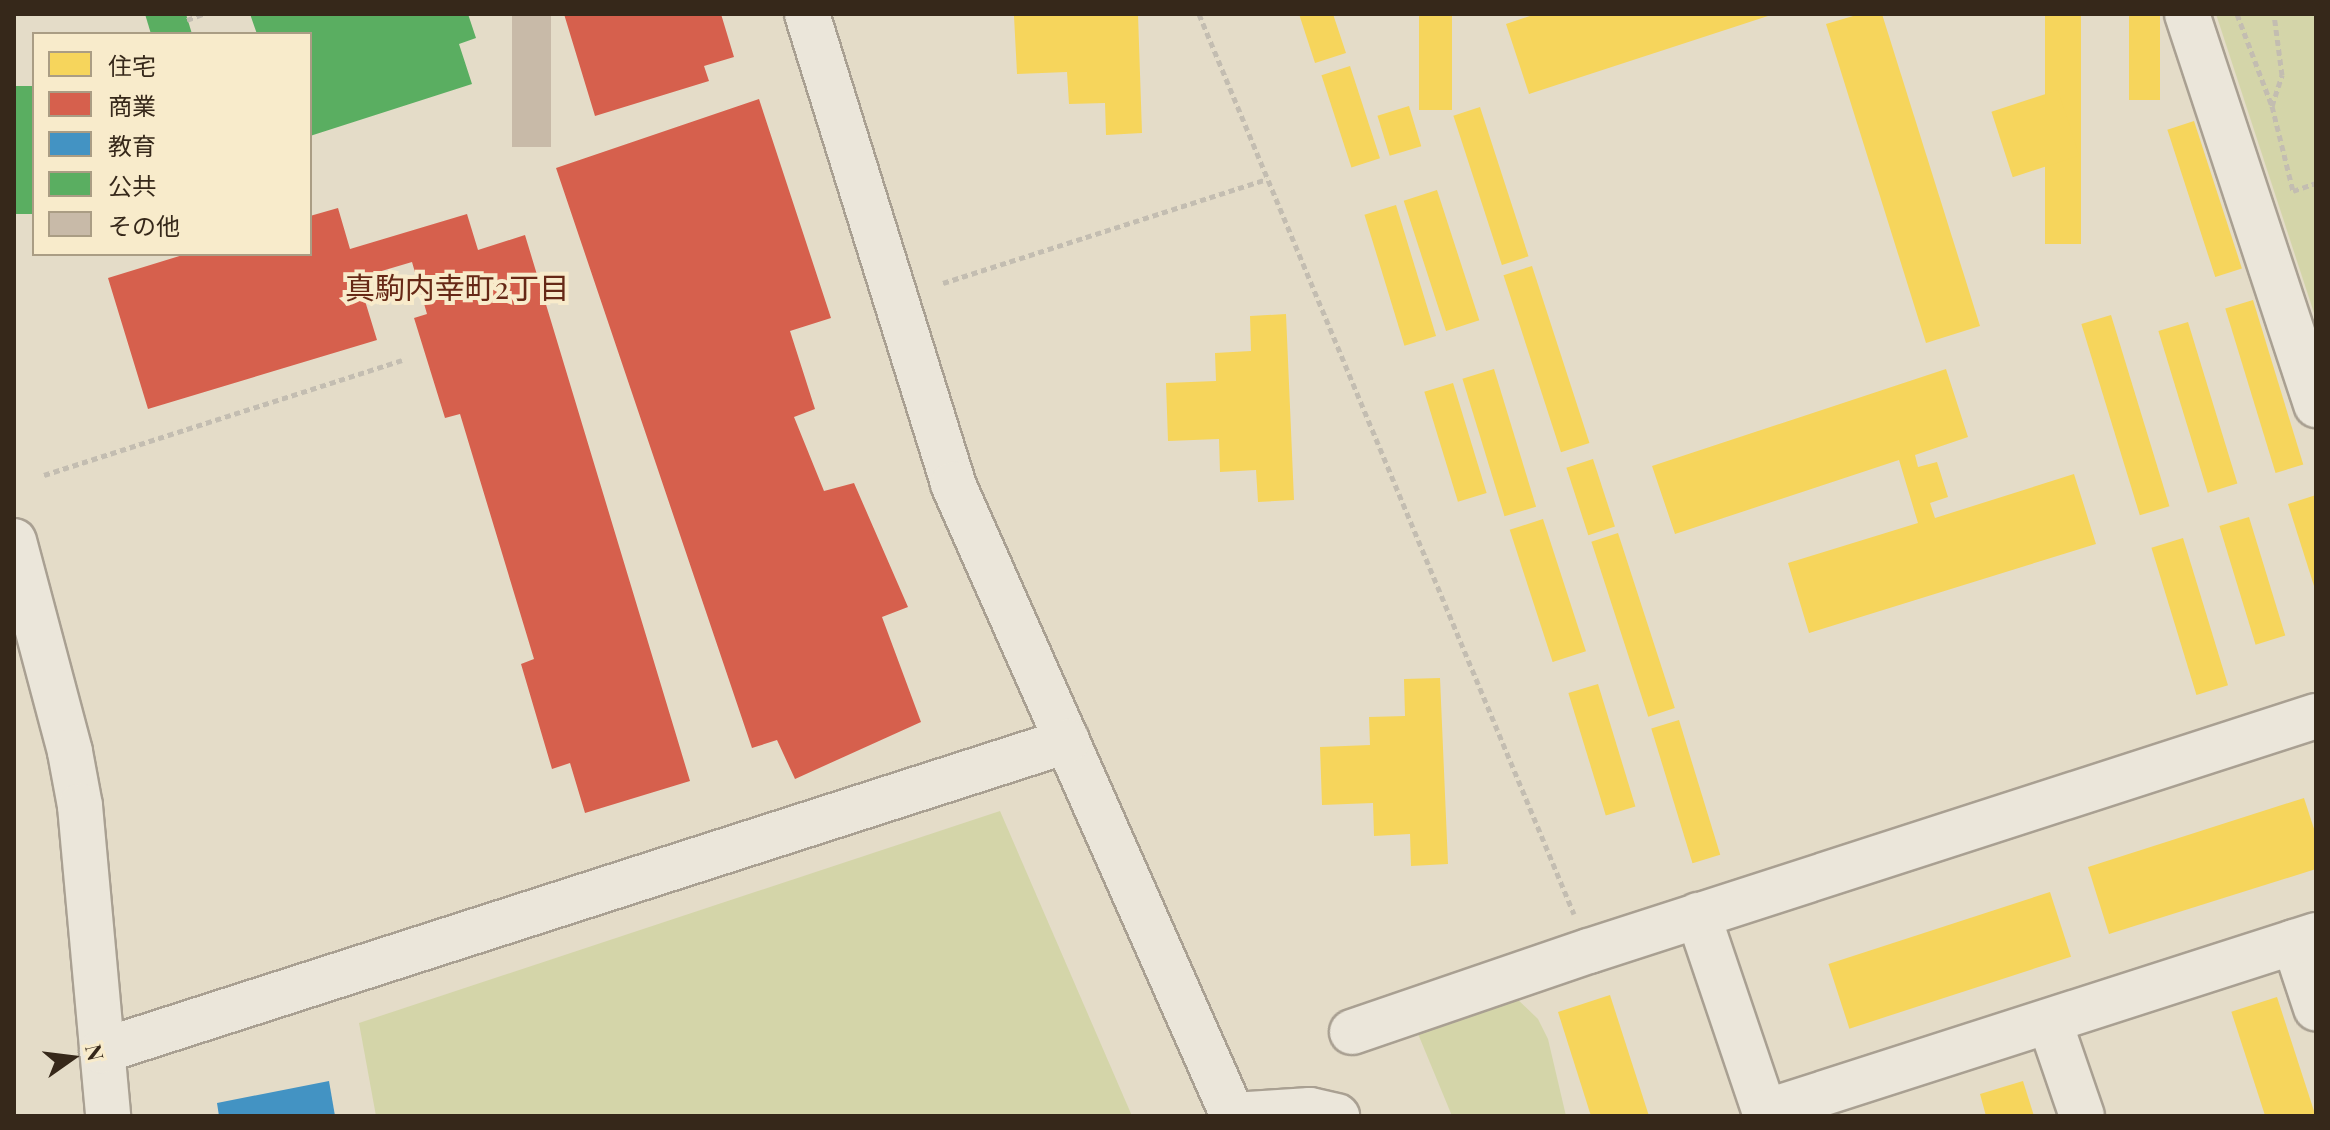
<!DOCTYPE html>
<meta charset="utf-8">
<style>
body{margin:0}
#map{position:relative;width:2330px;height:1130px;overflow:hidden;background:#e4dcc8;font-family:"Playfair Display","Noto Sans JP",serif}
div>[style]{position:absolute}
.green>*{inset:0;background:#d4d5a9}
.homes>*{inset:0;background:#f6d55c;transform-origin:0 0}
.shops>*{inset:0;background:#d6604d}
.schools>*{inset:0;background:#4393c3}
.public>*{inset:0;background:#5aae61;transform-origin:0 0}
.building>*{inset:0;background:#c8baa8;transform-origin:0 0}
.path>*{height:5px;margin-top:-2.5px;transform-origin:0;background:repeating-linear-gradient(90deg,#c3bdb1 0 6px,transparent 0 10px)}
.roads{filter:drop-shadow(2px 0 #a9a092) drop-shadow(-2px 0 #a9a092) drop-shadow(0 2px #a9a092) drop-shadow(0 -2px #a9a092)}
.minor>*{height:44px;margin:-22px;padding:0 22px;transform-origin:22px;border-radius:22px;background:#ebe6da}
span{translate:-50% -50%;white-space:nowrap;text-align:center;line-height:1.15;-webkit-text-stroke:8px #f8ebcb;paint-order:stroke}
.neighbourhood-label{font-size:30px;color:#662816}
.frame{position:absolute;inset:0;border:16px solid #36281a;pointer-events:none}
.legend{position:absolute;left:32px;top:32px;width:280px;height:224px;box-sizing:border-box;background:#f8ebcb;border:2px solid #aa9d84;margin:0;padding:10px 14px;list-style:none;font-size:24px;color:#36281a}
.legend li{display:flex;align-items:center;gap:16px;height:40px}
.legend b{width:40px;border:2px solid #aa9d84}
.north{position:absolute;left:32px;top:1018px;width:80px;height:80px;-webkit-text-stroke:6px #f8ebcb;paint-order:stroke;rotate:76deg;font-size:22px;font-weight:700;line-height:32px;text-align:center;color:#36281a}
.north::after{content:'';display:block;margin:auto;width:28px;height:36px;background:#36281a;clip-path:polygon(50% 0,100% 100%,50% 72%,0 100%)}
</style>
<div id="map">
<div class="green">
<div style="clip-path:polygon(2216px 14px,2316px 14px,2316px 319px)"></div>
<div style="clip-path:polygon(1000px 811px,1132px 1116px,376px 1116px,359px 1023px)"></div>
<div style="clip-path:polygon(1512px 994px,1538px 1019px,1548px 1039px,1566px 1116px,1452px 1116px,1416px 1029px)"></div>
</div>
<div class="homes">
<div style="clip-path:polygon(1138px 14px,1142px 133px,1106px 135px,1105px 103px,1069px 104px,1067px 72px,1017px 74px,1014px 16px)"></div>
<div style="clip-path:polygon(1299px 14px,1333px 14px,1346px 53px,1315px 63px)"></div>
<div style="left:1419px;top:14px;width:33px;height:96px"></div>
<div style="clip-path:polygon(1536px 14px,1771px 14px,1771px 15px,1529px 94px,1506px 24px)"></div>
<div style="clip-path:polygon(1860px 14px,1882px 14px,1980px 326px,1926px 343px,1826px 24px)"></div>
<div style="left:2045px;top:14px;width:36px;height:230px"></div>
<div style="left:2129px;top:14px;width:31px;height:86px"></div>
<div style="left:1350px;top:66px;width:97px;height:30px;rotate:72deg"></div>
<div style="left:2058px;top:90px;width:69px;height:70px;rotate:72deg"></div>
<div style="left:1409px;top:106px;width:42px;height:33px;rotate:73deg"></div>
<div style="left:1480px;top:107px;width:157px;height:28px;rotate:72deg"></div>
<div style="left:2194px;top:121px;width:155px;height:28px;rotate:72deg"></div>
<div style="left:1437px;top:190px;width:137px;height:35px;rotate:72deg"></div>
<div style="left:1396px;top:205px;width:137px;height:33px;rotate:73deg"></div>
<div style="left:1532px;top:266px;width:186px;height:30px;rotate:72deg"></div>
<div style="left:2253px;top:300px;width:172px;height:29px;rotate:73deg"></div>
<div style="clip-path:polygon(1286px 314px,1294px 500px,1258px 502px,1256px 470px,1220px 472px,1219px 439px,1168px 441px,1166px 383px,1216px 381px,1215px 353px,1251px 351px,1250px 316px)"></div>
<div style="left:2111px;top:315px;width:200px;height:31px;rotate:73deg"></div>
<div style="left:2188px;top:322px;width:169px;height:31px;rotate:73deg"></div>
<div style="left:1494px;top:369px;width:144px;height:33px;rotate:73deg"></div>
<div style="clip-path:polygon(1946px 369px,1968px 437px,1915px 455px,1918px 467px,1937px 462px,1948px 497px,1930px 503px,1935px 518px,2074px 474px,2096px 544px,1809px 633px,1788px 563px,1918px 523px,1899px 460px,1675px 534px,1652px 466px)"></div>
<div style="left:1453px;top:383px;width:115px;height:30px;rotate:73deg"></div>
<div style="left:1593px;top:459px;width:71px;height:28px;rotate:72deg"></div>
<div style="clip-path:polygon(2316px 495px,2316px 589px,2315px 589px,2288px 504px)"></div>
<div style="left:2249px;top:517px;width:124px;height:31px;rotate:73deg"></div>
<div style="left:1543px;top:519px;width:139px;height:35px;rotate:72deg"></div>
<div style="left:1618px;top:533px;width:184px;height:28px;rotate:72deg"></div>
<div style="left:2183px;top:538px;width:154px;height:33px;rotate:73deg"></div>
<div style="clip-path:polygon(1440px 678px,1448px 864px,1411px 866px,1410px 834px,1374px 836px,1373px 803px,1322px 805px,1320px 747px,1370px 745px,1369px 717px,1405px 716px,1404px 679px)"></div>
<div style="left:1598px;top:684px;width:128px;height:31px;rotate:73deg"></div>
<div style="left:1679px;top:720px;width:141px;height:29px;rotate:73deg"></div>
<div style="clip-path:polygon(2304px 798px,2316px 835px,2316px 869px,2109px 934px,2088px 867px)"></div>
<div style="left:2050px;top:892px;width:68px;height:233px;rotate:72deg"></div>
<div style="clip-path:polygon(1610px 995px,1649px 1116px,1591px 1116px,1558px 1012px)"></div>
<div style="left:2277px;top:997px;width:125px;height:48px;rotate:72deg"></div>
<div style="clip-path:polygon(2023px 1081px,2034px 1116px,1986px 1116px,1980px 1094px)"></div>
</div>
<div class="shops">
<div style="clip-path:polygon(564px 14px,721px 14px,734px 57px,704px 66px,709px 81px,595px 116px)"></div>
<div style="clip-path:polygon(759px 99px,831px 318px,790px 331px,815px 409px,794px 417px,824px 491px,854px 483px,908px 607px,882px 617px,921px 722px,795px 779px,777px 740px,752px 748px,556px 168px)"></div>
<div style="clip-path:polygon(338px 208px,350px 249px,467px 214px,478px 250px,525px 235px,690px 781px,585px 813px,570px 763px,552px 769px,521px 664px,534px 659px,460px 414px,445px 418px,414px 318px,427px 314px,412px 262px,358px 278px,377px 340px,148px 409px,108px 278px,186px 254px,310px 254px,310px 216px)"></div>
</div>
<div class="schools">
<div style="clip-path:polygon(329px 1081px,335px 1116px,219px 1116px,217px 1103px)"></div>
</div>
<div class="public">
<div style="clip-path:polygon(145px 14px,186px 14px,192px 34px,151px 34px)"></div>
<div style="clip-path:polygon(250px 14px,468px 14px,476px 38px,459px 44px,472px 84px,310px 136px,310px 34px,257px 34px)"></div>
<div style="left:34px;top:86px;width:128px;height:21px;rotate:90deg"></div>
</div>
<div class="building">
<div style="left:512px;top:14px;width:39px;height:133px"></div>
</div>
<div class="path">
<div style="left:1199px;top:14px;width:975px;rotate:67.38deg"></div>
<div style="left:2237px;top:14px;width:98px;rotate:69.2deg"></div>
<div style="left:2272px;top:106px;width:88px;rotate:76.1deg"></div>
<div style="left:2293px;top:191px;width:24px;rotate:-19deg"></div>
<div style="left:187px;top:20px;width:17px;rotate:-21deg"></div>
<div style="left:2272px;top:106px;width:33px;rotate:-72deg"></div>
<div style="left:2282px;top:75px;width:62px;rotate:-97.5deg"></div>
<div style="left:943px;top:283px;width:340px;rotate:-17.8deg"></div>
<div style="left:44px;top:475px;width:376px;rotate:-17.8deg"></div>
</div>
<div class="roads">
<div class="minor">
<div style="left:807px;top:14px;width:492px;rotate:72.7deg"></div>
<div style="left:953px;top:484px;width:691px;rotate:66.1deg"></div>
<div style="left:2187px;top:14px;width:412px;rotate:71.7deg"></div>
<div style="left:14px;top:541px;width:218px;rotate:75.1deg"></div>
<div style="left:70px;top:752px;width:55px;rotate:79.5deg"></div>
<div style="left:80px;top:806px;width:311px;rotate:84.8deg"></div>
<div style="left:1698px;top:915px;width:212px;rotate:71.3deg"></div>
<div style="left:2294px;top:942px;width:70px;rotate:71.6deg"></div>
<div style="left:2050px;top:1023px;width:98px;rotate:71deg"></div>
<div style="left:1352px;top:1032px;width:250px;rotate:-18.9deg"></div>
<div style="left:1589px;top:951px;width:764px;rotate:-17.91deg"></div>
<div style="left:102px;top:1051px;width:1014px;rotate:-17.81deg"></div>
<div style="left:1765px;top:1112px;width:579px;rotate:-17.81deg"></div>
<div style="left:1233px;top:1115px;width:77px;rotate:-3.7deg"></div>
<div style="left:1310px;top:1110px;width:28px;rotate:13deg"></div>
</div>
</div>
<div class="neighbourhood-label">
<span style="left:457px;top:287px">真駒内幸町2丁目</span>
</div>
<div class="frame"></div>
<ul class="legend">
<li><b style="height:22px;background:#f6d55c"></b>住宅</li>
<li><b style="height:22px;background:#d6604d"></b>商業</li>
<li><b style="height:22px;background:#4393c3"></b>教育</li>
<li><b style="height:22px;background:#5aae61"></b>公共</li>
<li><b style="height:22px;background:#c8baa8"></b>その他</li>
</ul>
<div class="north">N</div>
</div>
